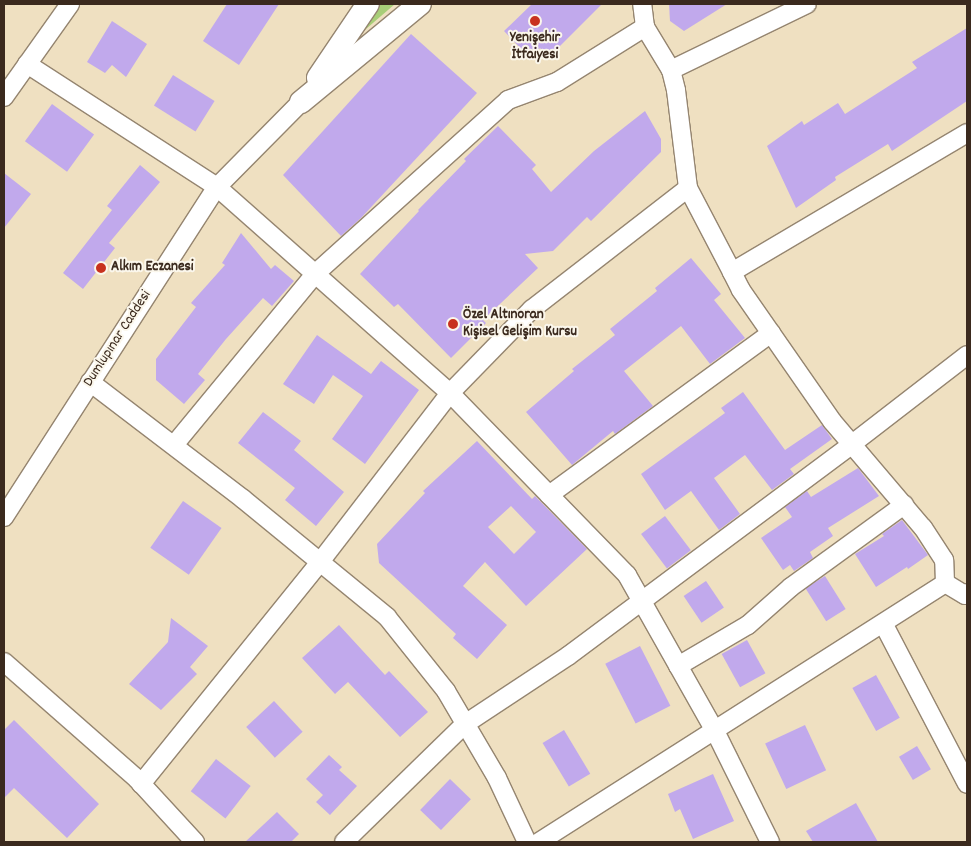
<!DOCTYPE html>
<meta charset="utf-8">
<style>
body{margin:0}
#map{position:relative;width:971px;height:846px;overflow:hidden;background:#efe0c1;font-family:Dekko,sans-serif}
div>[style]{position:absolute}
.green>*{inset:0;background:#a8ce78}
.building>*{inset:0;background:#c1a9ec;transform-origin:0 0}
.roads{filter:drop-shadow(1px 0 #958570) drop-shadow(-1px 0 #958570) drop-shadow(0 1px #958570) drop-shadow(0 -1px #958570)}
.minor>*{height:18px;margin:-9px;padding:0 9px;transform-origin:9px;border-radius:9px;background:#fff}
.tertiary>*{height:22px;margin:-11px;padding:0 11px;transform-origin:11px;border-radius:11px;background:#fff}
.dots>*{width:14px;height:14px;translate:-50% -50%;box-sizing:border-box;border:2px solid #fbf7ec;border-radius:50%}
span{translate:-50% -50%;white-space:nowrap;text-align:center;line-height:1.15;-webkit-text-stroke:4px #fbf7ec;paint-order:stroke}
.poi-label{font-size:15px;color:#3b2a1e;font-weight:700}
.left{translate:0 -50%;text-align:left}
.street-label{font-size:15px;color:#3b2a1e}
.frame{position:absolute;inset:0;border:5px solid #3b2a1e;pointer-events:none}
</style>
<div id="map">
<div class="green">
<div style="clip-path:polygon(377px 4px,395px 4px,352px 41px)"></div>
</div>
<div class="building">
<div style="clip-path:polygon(227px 4px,279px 4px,239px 65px,203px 41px)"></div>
<div style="clip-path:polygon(532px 4px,602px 4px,549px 57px,540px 48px,530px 58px,504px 31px)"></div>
<div style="clip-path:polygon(669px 4px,727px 4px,684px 31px,670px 21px)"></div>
<div style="clip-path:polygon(112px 21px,147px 44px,126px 77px,112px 65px,105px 73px,87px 62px)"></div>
<div style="clip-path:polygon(967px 28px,967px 101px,892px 151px,888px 144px,835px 177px,836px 180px,796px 208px,767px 146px,802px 121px,804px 125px,838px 103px,845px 114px,917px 68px,912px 62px)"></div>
<div style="clip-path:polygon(411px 34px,477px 93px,361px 218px,341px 236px,283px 175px)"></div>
<div style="left:173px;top:75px;width:49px;height:36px;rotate:32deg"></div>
<div style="left:52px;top:104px;width:52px;height:46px;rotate:36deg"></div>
<div style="clip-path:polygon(645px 111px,661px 139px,661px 152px,591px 221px,587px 217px,553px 251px,525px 254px,538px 268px,483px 320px,486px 323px,451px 358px,398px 304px,394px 307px,360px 274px,419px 211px,418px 210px,466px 161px,464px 159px,498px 126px,536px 165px,532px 169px,551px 192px,594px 151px)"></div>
<div style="clip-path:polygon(140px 165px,160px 182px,109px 243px,115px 248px,83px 289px,63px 273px,112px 210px,107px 206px)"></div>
<div style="clip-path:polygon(4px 173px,31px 194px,4px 228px)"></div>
<div style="clip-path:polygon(241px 233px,271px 269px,275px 265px,294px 281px,272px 306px,263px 298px,226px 339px,198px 374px,205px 380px,184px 404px,156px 380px,156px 359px,196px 307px,191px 303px,225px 265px,222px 263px)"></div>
<div style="clip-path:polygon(691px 258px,721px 294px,714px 300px,745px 338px,710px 364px,681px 326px,624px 371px,653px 406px,615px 434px,613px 431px,572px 465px,526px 412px,574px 371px,572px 369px,615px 335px,610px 329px,657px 291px,655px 288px)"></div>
<div style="clip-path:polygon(317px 335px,371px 374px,381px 361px,419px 390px,365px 464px,332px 439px,363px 396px,333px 375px,314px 404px,283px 384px)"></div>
<div style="clip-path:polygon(743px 392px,785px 450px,822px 425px,832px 439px,790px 469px,794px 474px,772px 490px,745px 455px,714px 478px,740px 514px,719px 530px,691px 491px,665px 510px,641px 474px,725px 413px,721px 408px)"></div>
<div style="clip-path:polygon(263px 412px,301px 441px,294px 450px,344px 492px,316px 526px,285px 500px,295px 488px,238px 443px)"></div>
<div style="clip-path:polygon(evenodd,477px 441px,532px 499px,535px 496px,587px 549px,526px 606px,485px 562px,463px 586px,507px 625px,477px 659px,453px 638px,456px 634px,379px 563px,377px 544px,425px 493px,423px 491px,477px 441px,511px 506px,536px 532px,514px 554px,488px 527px,511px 506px)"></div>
<div style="clip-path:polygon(858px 468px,879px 496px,828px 528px,833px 536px,810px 552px,813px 558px,794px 571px,790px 565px,783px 570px,761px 538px,792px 517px,785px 507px,807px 491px,811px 497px)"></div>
<div style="left:183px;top:501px;width:47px;height:57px;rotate:35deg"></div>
<div style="left:665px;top:516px;width:43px;height:30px;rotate:53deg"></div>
<div style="clip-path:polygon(902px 520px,928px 555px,908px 569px,907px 567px,876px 587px,855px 554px,884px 536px,882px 534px)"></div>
<div style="left:825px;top:576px;width:39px;height:23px;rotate:58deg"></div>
<div style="left:706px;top:581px;width:32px;height:27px;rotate:56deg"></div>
<div style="clip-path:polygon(171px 618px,208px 646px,190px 667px,197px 674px,161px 710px,129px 684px,168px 642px)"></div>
<div style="clip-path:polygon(339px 625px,385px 675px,389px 671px,428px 712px,400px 737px,348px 682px,335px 694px,302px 658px)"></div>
<div style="left:747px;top:640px;width:38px;height:29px;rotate:61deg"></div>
<div style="left:640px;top:646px;width:67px;height:39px;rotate:63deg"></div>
<div style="left:876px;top:675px;width:49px;height:27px;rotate:61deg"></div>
<div style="left:274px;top:701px;width:42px;height:38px;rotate:47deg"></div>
<div style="clip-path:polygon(14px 720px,99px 804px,67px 838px,14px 788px,4px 798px,4px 730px)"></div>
<div style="left:805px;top:725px;width:50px;height:44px;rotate:65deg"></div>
<div style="left:564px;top:730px;width:51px;height:25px;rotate:59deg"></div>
<div style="left:917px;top:746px;width:27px;height:21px;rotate:59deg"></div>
<div style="clip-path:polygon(329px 755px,342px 767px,339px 770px,357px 786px,330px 815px,316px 802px,323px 795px,306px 779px)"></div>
<div style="left:216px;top:759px;width:44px;height:41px;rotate:38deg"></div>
<div style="clip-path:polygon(713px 774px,734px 821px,693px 839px,680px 809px,675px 812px,668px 794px)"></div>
<div style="left:450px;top:779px;width:29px;height:43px;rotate:44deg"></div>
<div style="clip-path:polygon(856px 803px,878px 842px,813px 842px,806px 831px)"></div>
<div style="clip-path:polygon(277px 812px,299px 834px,291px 842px,245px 842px)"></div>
</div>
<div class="roads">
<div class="minor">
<div style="left:27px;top:64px;width:226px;rotate:32.9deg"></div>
<div style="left:217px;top:187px;width:311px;rotate:41.5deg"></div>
<div style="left:450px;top:393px;width:254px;rotate:45.8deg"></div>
<div style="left:627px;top:575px;width:179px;rotate:60.6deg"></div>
<div style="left:715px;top:731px;width:124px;rotate:63.6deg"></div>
<div style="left:671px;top:70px;width:151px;rotate:-25.9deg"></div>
<div style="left:4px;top:97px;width:114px;rotate:-54.6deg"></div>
<div style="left:732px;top:272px;width:273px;rotate:-30.6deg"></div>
<div style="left:90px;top:382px;width:193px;rotate:37.4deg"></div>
<div style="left:243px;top:499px;width:186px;rotate:39.3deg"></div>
<div style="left:387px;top:617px;width:95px;rotate:51.4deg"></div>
<div style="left:446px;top:691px;width:101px;rotate:59.6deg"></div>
<div style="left:497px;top:778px;width:71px;rotate:64.9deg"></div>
<div style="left:174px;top:445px;width:223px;rotate:-50.5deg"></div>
<div style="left:316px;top:273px;width:258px;rotate:-42deg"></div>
<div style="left:508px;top:100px;width:52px;rotate:-20.2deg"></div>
<div style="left:557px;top:82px;width:104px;rotate:-32deg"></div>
<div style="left:549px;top:495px;width:275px;rotate:-36.1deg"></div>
<div style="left:4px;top:517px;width:393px;rotate:-57.2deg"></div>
<div style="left:217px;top:187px;width:120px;rotate:-45.3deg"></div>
<div style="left:945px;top:583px;width:23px;rotate:31deg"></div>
<div style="left:965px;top:595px;width:3px;rotate:-45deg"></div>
<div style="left:884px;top:625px;width:179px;rotate:62.4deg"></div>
<div style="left:4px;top:662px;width:177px;rotate:41.3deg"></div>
<div style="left:137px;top:779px;width:86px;rotate:47.4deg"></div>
<div style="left:678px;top:666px;width:81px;rotate:-30.4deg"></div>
<div style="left:748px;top:625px;width:57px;rotate:-41.5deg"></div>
<div style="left:791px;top:587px;width:140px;rotate:-36deg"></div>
<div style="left:141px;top:784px;width:285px;rotate:-51.1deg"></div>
<div style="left:320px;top:562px;width:213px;rotate:-52.4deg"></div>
<div style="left:450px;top:393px;width:117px;rotate:-45.7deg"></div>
<div style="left:532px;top:309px;width:197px;rotate:-37.8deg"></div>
<div style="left:344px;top:842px;width:169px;rotate:-44.3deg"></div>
<div style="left:465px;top:724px;width:123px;rotate:-33.4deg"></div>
<div style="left:568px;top:656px;width:354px;rotate:-36.7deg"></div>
<div style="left:852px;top:444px;width:145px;rotate:-37.7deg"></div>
<div style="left:539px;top:842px;width:482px;rotate:-32.5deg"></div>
<div style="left:945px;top:583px;width:23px;rotate:-92deg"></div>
<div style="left:944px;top:560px;width:38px;rotate:-123deg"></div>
<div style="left:923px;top:528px;width:140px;rotate:-130.4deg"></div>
<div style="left:832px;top:421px;width:160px;rotate:-124.8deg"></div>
<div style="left:741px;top:290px;width:20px;rotate:-117deg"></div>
<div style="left:732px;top:272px;width:95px;rotate:-117.6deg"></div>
<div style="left:688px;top:188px;width:99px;rotate:-97deg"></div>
<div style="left:676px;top:90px;width:21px;rotate:-104deg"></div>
<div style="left:671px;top:70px;width:50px;rotate:-121.2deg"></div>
<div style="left:645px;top:27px;width:23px;rotate:-97deg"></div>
</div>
<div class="tertiary">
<div style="left:318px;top:78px;width:89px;rotate:-56deg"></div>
<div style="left:301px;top:102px;width:154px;rotate:-39.5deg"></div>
</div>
</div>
<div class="dots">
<div style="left:535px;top:21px;background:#c8321e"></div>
<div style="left:101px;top:268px;background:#c8321e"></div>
<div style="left:453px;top:324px;background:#c8321e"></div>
</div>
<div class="poi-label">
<span style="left:535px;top:47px">Yenişehir<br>İtfaiyesi</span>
<span class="left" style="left:111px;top:268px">Alkım Eczanesi</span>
<span class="left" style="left:463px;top:324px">Özel Altınoran<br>Kişisel Gelişim Kursu</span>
</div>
<div class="street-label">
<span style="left:118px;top:339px;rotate:-57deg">Dumlupınar Caddesi</span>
</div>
<div class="frame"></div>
</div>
